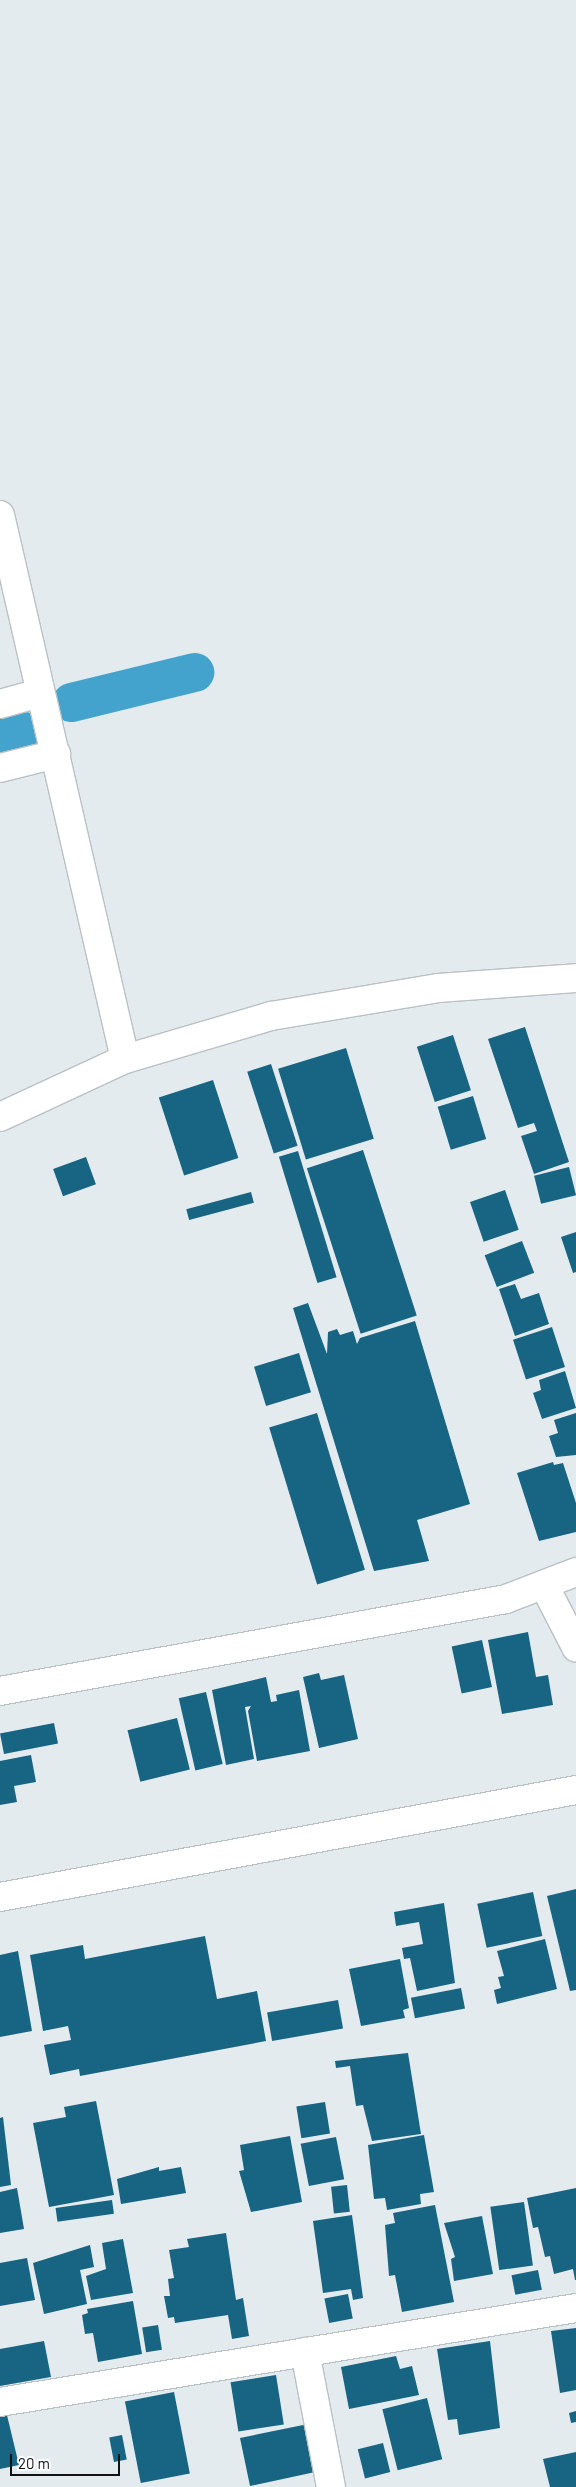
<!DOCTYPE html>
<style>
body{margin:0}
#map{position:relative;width:576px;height:2487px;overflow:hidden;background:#e4ebef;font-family:Barlow,sans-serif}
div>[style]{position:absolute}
.canal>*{height:39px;margin:-19.5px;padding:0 19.5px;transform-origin:19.5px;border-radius:19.5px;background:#43a3cd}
.building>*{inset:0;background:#176483;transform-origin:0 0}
.roads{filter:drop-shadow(1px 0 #bac1c5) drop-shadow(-1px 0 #bac1c5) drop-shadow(0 1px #bac1c5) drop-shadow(0 -1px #bac1c5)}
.minor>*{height:28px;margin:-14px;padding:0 14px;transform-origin:14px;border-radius:14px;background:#fff}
span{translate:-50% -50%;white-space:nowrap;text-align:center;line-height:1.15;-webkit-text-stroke:5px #fff;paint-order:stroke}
.scale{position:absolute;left:10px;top:2454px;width:110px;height:22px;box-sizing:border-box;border:2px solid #101214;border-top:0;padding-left:6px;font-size:15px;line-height:18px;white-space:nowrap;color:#101214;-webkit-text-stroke:4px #fff;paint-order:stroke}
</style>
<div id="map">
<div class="canal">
<div style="left:71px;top:702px;width:127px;rotate:-13.7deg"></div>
<div style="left:0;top:737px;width:25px;rotate:-14deg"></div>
</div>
<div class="building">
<div style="clip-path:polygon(525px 1027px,569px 1162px,534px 1174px,521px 1136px,537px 1131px,534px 1123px,518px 1128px,488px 1039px)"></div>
<div style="left:453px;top:1035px;width:58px;height:38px;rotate:72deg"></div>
<div style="left:346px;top:1048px;width:95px;height:71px;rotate:73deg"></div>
<div style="left:271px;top:1064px;width:86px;height:25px;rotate:72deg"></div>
<div style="left:213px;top:1080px;width:82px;height:57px;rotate:72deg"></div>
<div style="left:473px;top:1096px;width:45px;height:37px;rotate:73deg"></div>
<div style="left:363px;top:1150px;width:174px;height:59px;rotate:72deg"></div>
<div style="left:298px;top:1151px;width:132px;height:20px;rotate:73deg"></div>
<div style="left:86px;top:1157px;width:29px;height:35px;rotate:70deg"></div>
<div style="left:569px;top:1167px;width:29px;height:36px;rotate:76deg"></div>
<div style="left:505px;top:1190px;width:42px;height:37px;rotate:71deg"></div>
<div style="left:251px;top:1192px;width:11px;height:67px;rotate:75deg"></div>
<div style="clip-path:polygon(576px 1232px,576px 1272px,573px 1273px,561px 1237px)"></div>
<div style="left:522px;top:1241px;width:34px;height:40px;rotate:69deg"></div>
<div style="clip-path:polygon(515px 1284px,521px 1299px,539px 1293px,549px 1324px,515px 1336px,499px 1289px)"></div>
<div style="clip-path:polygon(308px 1303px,327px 1354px,328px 1332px,337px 1329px,340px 1335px,353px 1331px,357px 1344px,360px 1338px,415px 1321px,470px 1504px,417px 1520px,429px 1561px,374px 1571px,293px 1308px)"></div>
<div style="left:552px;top:1327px;width:42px;height:41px;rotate:72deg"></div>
<div style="left:299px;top:1353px;width:41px;height:47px;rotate:73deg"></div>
<div style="clip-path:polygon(565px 1371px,576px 1408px,542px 1419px,533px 1393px,541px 1390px,539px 1380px)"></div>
<div style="left:317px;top:1413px;width:164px;height:50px;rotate:73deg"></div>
<div style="clip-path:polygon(576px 1413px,576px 1455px,556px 1457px,549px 1436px,558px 1433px,554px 1420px)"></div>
<div style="clip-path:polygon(553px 1462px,554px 1465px,563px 1463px,576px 1503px,576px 1532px,539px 1541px,517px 1473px)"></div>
<div style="clip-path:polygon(528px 1632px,536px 1677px,548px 1675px,553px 1705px,502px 1714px,488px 1640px)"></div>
<div style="left:482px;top:1640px;width:48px;height:31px;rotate:78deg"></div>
<div style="clip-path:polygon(319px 1673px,321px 1680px,344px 1675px,358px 1739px,319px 1748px,303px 1677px)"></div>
<div style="clip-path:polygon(266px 1677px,271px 1702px,277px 1701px,276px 1695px,299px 1690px,310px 1751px,257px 1761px,248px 1711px,251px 1706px,245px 1707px,254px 1759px,226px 1765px,212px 1690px)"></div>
<div style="left:206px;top:1692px;width:74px;height:28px;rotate:77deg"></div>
<div style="left:177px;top:1718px;width:53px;height:51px;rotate:76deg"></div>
<div style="left:54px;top:1723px;width:21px;height:55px;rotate:79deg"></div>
<div style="clip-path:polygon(31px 1755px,36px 1782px,14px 1786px,17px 1802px,0 1805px,0 1761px)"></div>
<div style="clip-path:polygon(576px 1889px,576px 1990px,570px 1991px,547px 1896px)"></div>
<div style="left:533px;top:1892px;width:45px;height:57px;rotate:78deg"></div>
<div style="clip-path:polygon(444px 1903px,455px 1983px,417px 1991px,410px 1958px,404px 1959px,402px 1948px,423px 1944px,419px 1922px,396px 1926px,394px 1912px)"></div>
<div style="clip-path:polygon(205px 1936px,217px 1999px,257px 1991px,266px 2041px,80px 2076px,79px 2069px,50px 2075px,44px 2045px,71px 2040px,68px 2026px,43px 2031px,30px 1955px,83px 1945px,85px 1959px)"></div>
<div style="clip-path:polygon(545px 1939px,557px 1989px,497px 2004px,494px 1990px,501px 1988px,498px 1977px,504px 1976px,497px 1951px)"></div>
<div style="clip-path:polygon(18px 1951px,32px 2031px,0 2037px,0 1955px)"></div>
<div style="clip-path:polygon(400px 1959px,409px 2008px,403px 2010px,405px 2018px,361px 2026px,349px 1969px)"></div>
<div style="left:461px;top:1988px;width:21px;height:51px;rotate:79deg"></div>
<div style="left:338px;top:2000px;width:29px;height:72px;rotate:80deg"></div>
<div style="clip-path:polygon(408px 2053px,421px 2134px,372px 2141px,363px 2105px,356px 2106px,350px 2066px,336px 2068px,335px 2061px)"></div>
<div style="clip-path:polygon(96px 2101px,114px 2195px,49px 2207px,33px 2123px,66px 2117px,64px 2107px)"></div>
<div style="left:325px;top:2102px;width:32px;height:29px;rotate:81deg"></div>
<div style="clip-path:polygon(3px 2117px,11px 2185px,0 2187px,0 2118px)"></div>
<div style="clip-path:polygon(424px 2135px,434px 2192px,420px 2194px,421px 2204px,387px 2210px,385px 2198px,374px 2199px,368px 2145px)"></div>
<div style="clip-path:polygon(290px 2136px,302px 2202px,251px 2212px,239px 2171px,244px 2170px,240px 2145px)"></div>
<div style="left:336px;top:2137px;width:43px;height:36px;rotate:79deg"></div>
<div style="clip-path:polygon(159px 2167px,159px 2171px,181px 2167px,186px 2193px,121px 2204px,117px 2179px)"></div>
<div style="left:347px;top:2185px;width:27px;height:16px;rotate:84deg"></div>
<div style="clip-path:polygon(17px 2188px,24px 2229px,0 2233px,0 2192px)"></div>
<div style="clip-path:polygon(576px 2188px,576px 2280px,575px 2280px,573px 2269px,554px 2274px,550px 2256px,545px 2257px,538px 2227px,533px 2228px,527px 2198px)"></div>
<div style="left:112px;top:2200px;width:14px;height:57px;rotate:82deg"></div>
<div style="left:524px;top:2202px;width:64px;height:34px;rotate:82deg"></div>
<div style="clip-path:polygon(435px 2205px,454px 2302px,402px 2312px,395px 2275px,389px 2276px,385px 2225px,395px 2223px,393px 2213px)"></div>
<div style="clip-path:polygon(352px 2215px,363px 2298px,353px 2300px,351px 2289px,323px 2293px,313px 2221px)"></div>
<div style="clip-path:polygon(482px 2216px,493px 2274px,454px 2281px,451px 2259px,455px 2257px,444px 2223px)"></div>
<div style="clip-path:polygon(226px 2233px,236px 2300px,243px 2298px,249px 2336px,232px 2339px,228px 2315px,175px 2323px,174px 2317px,168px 2318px,164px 2296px,170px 2296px,168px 2279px,174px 2278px,169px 2250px,189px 2247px,187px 2239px)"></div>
<div style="clip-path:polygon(123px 2239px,133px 2293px,91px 2300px,86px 2276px,106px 2269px,102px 2243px)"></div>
<div style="clip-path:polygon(90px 2245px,94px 2267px,80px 2270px,87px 2304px,44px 2314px,33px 2263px)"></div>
<div style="clip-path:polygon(27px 2258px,35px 2300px,0 2306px,0 2263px)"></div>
<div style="left:538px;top:2270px;width:20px;height:27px;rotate:79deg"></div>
<div style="left:348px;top:2294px;width:25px;height:24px;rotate:79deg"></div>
<div style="clip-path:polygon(133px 2301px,142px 2354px,98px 2362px,93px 2333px,85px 2334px,82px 2315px,88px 2313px,87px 2309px)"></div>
<div style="left:158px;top:2325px;width:25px;height:16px;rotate:81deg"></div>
<div style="clip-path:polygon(576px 2328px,576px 2390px,560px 2393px,551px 2331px)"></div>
<div style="clip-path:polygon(44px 2341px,51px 2377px,0 2386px,0 2349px)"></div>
<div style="clip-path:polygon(490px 2341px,500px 2428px,459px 2435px,457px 2419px,448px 2420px,437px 2349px)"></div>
<div style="clip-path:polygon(396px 2356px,400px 2369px,412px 2366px,419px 2395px,349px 2409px,341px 2367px)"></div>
<div style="left:276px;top:2375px;width:50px;height:46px;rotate:81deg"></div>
<div style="left:174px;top:2392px;width:83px;height:50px;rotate:79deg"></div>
<div style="left:427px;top:2398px;width:63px;height:46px;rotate:76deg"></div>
<div style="clip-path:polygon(5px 2407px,19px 2465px,0 2469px,0 2408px)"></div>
<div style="clip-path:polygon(576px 2411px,576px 2422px,571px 2423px,569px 2413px)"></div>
<div style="clip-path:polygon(308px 2424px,329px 2469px,250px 2486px,240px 2438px)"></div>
<div style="left:122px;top:2435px;width:25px;height:13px;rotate:79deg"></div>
<div style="left:383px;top:2443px;width:30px;height:26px;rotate:76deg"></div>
<div style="clip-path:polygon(576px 2452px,576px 2487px,550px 2487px,543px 2459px)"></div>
</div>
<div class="roads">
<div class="minor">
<div style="left:0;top:515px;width:558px;rotate:77.06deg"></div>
<div style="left:0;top:704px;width:41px;rotate:-15.4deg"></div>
<div style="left:0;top:768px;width:58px;rotate:-14deg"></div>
<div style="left:0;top:1117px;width:138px;rotate:-24.9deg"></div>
<div style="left:125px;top:1059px;width:152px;rotate:-16.4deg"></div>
<div style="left:271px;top:1016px;width:169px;rotate:-9.5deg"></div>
<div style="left:438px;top:988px;width:138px;rotate:-4.1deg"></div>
<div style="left:545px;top:1587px;width:68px;rotate:62.7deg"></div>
<div style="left:0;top:1691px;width:514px;rotate:-10.3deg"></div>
<div style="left:506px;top:1599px;width:75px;rotate:-21.1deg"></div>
<div style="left:0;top:1897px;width:586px;rotate:-10.52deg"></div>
<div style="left:305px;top:2352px;width:137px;rotate:79.1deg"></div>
<div style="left:0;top:2402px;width:584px;rotate:-9.27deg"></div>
</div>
</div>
<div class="scale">20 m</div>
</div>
